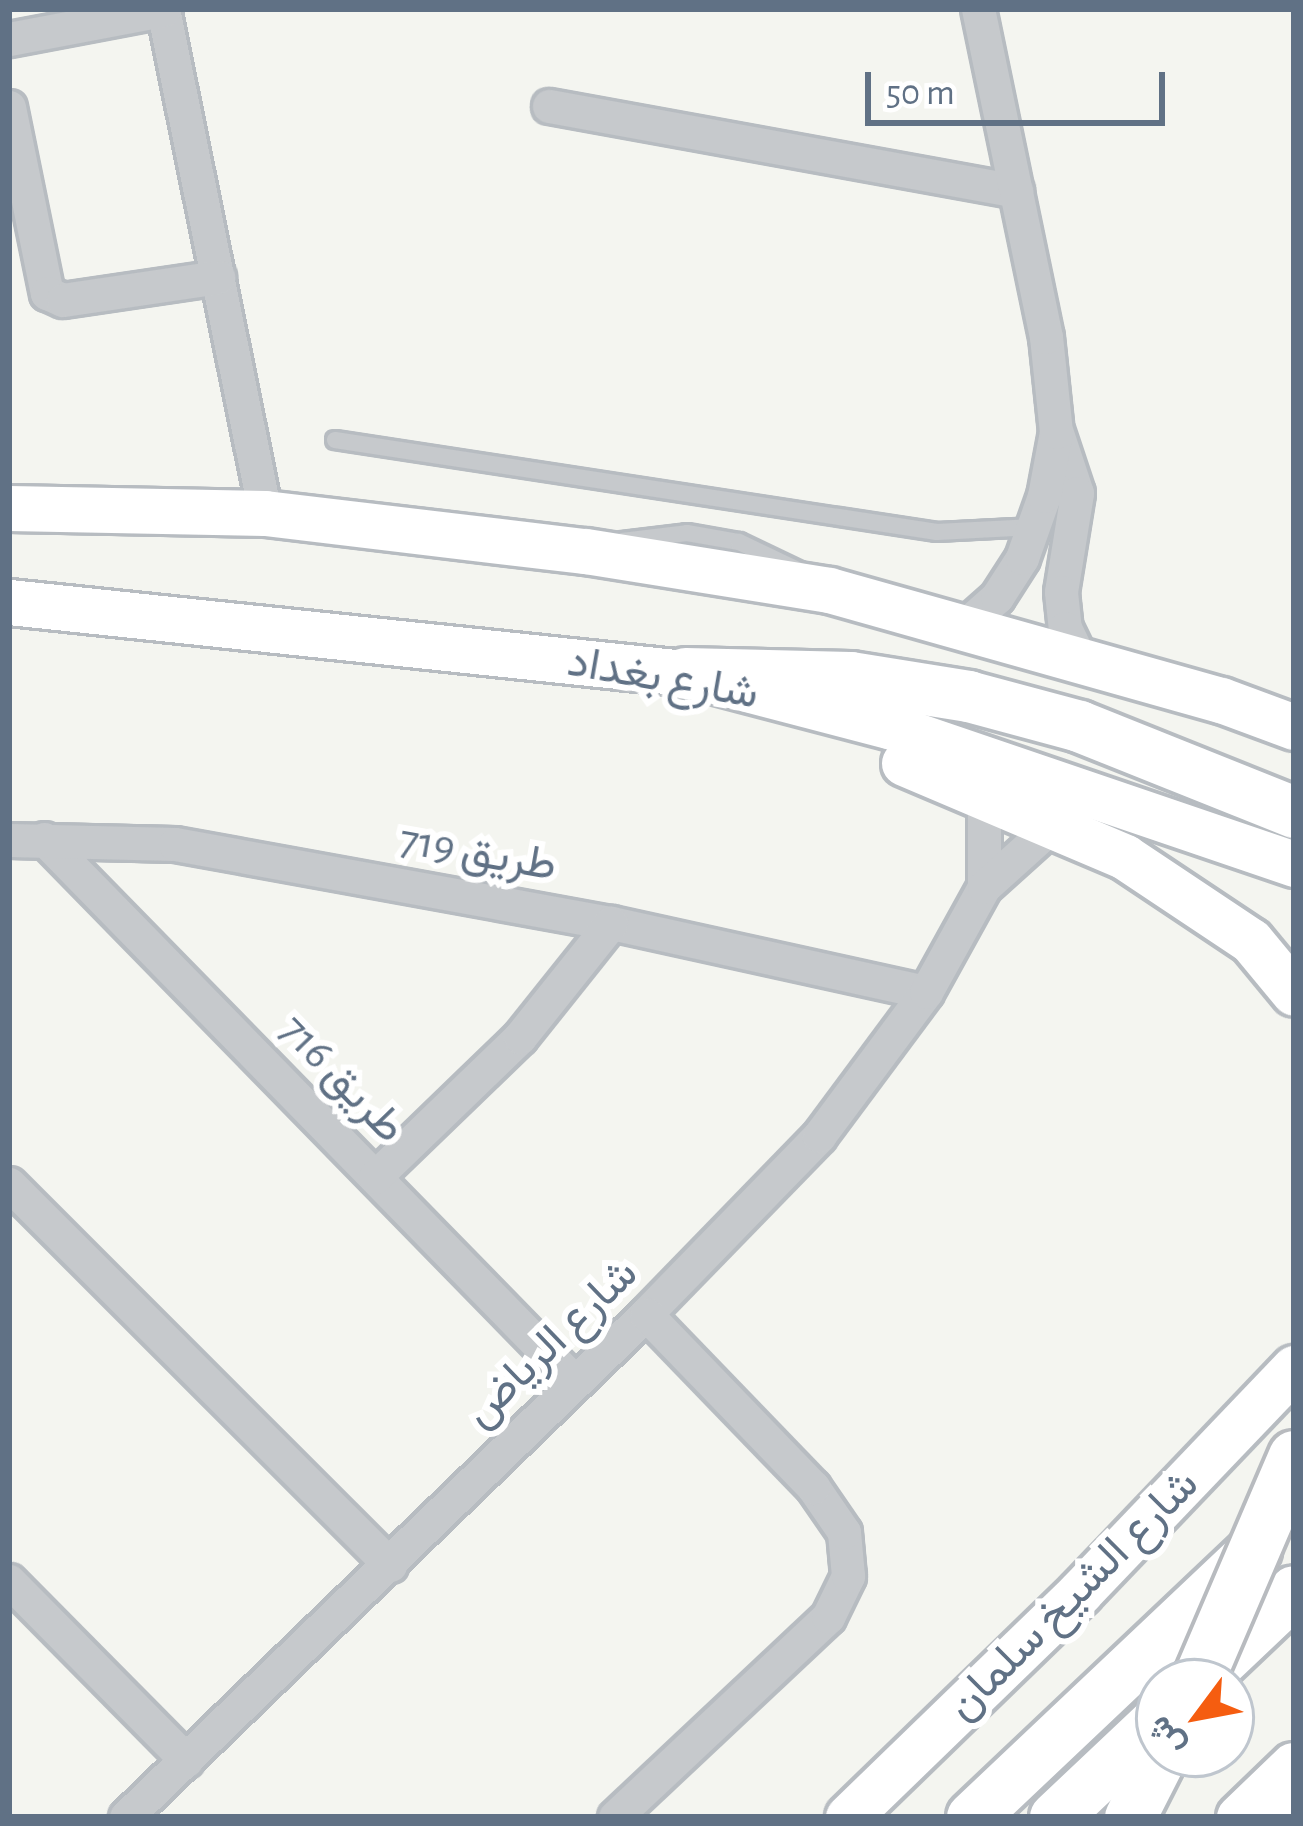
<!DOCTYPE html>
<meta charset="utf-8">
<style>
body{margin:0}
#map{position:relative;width:1303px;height:1826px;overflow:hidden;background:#f4f5f0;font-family:"Alegreya Sans",Vazirmatn,sans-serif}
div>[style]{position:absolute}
.roads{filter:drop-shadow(3px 0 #b7bcc1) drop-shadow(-3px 0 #b7bcc1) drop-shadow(0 3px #b7bcc1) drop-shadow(0 -3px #b7bcc1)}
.service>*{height:16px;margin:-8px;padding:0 8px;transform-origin:8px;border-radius:8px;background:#c6c9cc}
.minor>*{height:33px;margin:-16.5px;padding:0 16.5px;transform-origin:16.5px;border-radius:16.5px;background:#c6c9cc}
.secondary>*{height:45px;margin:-22.5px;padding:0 22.5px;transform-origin:22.5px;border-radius:22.5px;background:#fff}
.primary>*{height:51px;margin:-25.5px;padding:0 25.5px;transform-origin:25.5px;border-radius:25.5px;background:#fff}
.bridges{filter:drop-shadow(3px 0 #b8bbbf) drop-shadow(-3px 0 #b8bbbf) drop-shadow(0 3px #b8bbbf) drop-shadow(0 -3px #b8bbbf)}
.primary-bridge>*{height:51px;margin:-25.5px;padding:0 25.5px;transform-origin:25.5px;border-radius:25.5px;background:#fff}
span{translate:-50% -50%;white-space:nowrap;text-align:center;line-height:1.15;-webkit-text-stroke:12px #fff;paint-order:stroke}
.street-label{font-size:45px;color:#607185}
.frame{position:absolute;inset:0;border:12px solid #607185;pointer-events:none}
.north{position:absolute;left:1135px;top:1658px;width:120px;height:120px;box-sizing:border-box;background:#fff;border:3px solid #bfc6ce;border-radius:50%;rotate:238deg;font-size:33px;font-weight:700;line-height:48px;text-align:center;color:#607185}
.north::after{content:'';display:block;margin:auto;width:42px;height:54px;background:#f55d10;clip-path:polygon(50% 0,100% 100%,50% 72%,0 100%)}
.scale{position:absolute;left:865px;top:72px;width:300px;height:54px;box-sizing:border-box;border:6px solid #607185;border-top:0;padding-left:15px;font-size:36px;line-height:42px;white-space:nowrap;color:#607185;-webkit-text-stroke:9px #fff;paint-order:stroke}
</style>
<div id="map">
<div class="roads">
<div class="service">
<div style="left:335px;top:440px;width:609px;rotate:8.69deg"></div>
<div style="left:937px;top:532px;width:97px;rotate:-3deg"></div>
<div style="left:622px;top:541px;width:65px;rotate:-7deg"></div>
<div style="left:687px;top:533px;width:53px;rotate:9.8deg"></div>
<div style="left:739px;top:542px;width:72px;rotate:25.5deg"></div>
</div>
<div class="minor">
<div style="left:163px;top:9px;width:514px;rotate:78.56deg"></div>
<div style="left:9px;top:39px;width:157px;rotate:-10.7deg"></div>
<div style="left:549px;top:106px;width:475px;rotate:10.3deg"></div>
<div style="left:9px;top:107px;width:190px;rotate:78.5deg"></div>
<div style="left:47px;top:293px;width:17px;rotate:24deg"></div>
<div style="left:63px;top:300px;width:157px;rotate:-8.4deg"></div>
<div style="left:1057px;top:433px;width:63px;rotate:71.6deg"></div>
<div style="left:1077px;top:493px;width:100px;rotate:99.2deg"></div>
<div style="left:1061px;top:592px;width:36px;rotate:84deg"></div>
<div style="left:1065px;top:628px;width:37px;rotate:64deg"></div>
<div style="left:962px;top:628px;width:47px;rotate:-41.5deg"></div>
<div style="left:997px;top:597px;width:46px;rotate:-57.3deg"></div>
<div style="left:1022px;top:558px;width:66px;rotate:-70.5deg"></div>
<div style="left:1044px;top:496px;width:65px;rotate:-79.4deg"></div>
<div style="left:1056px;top:432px;width:96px;rotate:-96deg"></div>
<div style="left:1046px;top:337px;width:335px;rotate:-101.7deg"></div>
<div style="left:984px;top:794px;width:93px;rotate:90deg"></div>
<div style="left:44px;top:839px;width:759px;rotate:45.64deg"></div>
<div style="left:9px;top:840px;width:166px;rotate:1.4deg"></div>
<div style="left:175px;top:844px;width:443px;rotate:10.3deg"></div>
<div style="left:611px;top:923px;width:322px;rotate:12.4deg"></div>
<div style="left:375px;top:1177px;width:202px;rotate:-44deg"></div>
<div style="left:520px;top:1037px;width:146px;rotate:-51.4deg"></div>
<div style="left:9px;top:1184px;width:539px;rotate:45deg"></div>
<div style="left:9px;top:1581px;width:252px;rotate:45.3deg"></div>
<div style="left:126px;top:1817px;width:723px;rotate:-44.05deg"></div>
<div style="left:646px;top:1314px;width:248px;rotate:-45.8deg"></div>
<div style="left:819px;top:1136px;width:179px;rotate:-53.4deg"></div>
<div style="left:926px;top:992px;width:120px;rotate:-61.1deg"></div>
<div style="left:984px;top:887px;width:96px;rotate:-42deg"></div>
<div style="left:615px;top:1817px;width:292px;rotate:-43.2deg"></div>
<div style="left:828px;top:1617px;width:46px;rotate:-64deg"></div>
<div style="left:848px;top:1576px;width:44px;rotate:-95.2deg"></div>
<div style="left:844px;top:1532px;width:55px;rotate:-124.6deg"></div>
<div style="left:813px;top:1487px;width:240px;rotate:-134deg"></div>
</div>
<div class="secondary">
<div style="left:9px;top:508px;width:256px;rotate:1.1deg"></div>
<div style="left:265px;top:513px;width:323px;rotate:6.8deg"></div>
<div style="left:586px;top:551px;width:246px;rotate:9.1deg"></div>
<div style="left:829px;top:590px;width:407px;rotate:15.7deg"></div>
<div style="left:1221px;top:700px;width:78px;rotate:20.3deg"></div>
<div style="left:9px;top:602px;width:680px;rotate:6deg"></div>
<div style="left:685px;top:673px;width:211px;rotate:14.6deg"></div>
<div style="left:889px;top:726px;width:428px;rotate:18.8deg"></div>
<div style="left:904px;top:763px;width:240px;rotate:23deg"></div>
<div style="left:1125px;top:857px;width:151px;rotate:33.7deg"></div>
<div style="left:1251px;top:941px;width:67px;rotate:50.4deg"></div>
<div style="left:848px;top:1817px;width:323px;rotate:-44.1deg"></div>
<div style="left:1080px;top:1592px;width:310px;rotate:-46.3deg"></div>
<div style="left:1239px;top:1817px;width:75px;rotate:-43.9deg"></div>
</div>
<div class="primary">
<div style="left:685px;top:673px;width:165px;rotate:1.4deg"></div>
<div style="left:850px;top:677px;width:120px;rotate:9.1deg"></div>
<div style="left:968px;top:696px;width:115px;rotate:15.1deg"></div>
<div style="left:1079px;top:726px;width:232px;rotate:21.8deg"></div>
<div style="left:1198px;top:1682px;width:132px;rotate:-43.5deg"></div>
<div style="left:972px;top:1817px;width:390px;rotate:-43.4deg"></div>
<div style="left:1055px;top:1817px;width:143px;rotate:-43.3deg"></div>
<div style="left:1130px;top:1817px;width:71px;rotate:-63.1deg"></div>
<div style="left:1274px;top:1817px;width:43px;rotate:-62.2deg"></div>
</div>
</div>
<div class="bridges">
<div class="primary-bridge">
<div style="left:1197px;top:1682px;width:246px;rotate:-66.8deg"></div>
</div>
</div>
<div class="street-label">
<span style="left:663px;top:678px;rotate:10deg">شارع بغداد</span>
<span style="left:478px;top:853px;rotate:10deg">طريق 719</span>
<span style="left:342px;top:1079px;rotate:46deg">طريق 716</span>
<span style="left:551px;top:1343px;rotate:-44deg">شارع الرياض</span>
<span style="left:1073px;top:1595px;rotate:-45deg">شارع الشيخ سلمان</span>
</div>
<div class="frame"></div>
<div class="north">ش</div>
<div class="scale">50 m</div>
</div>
